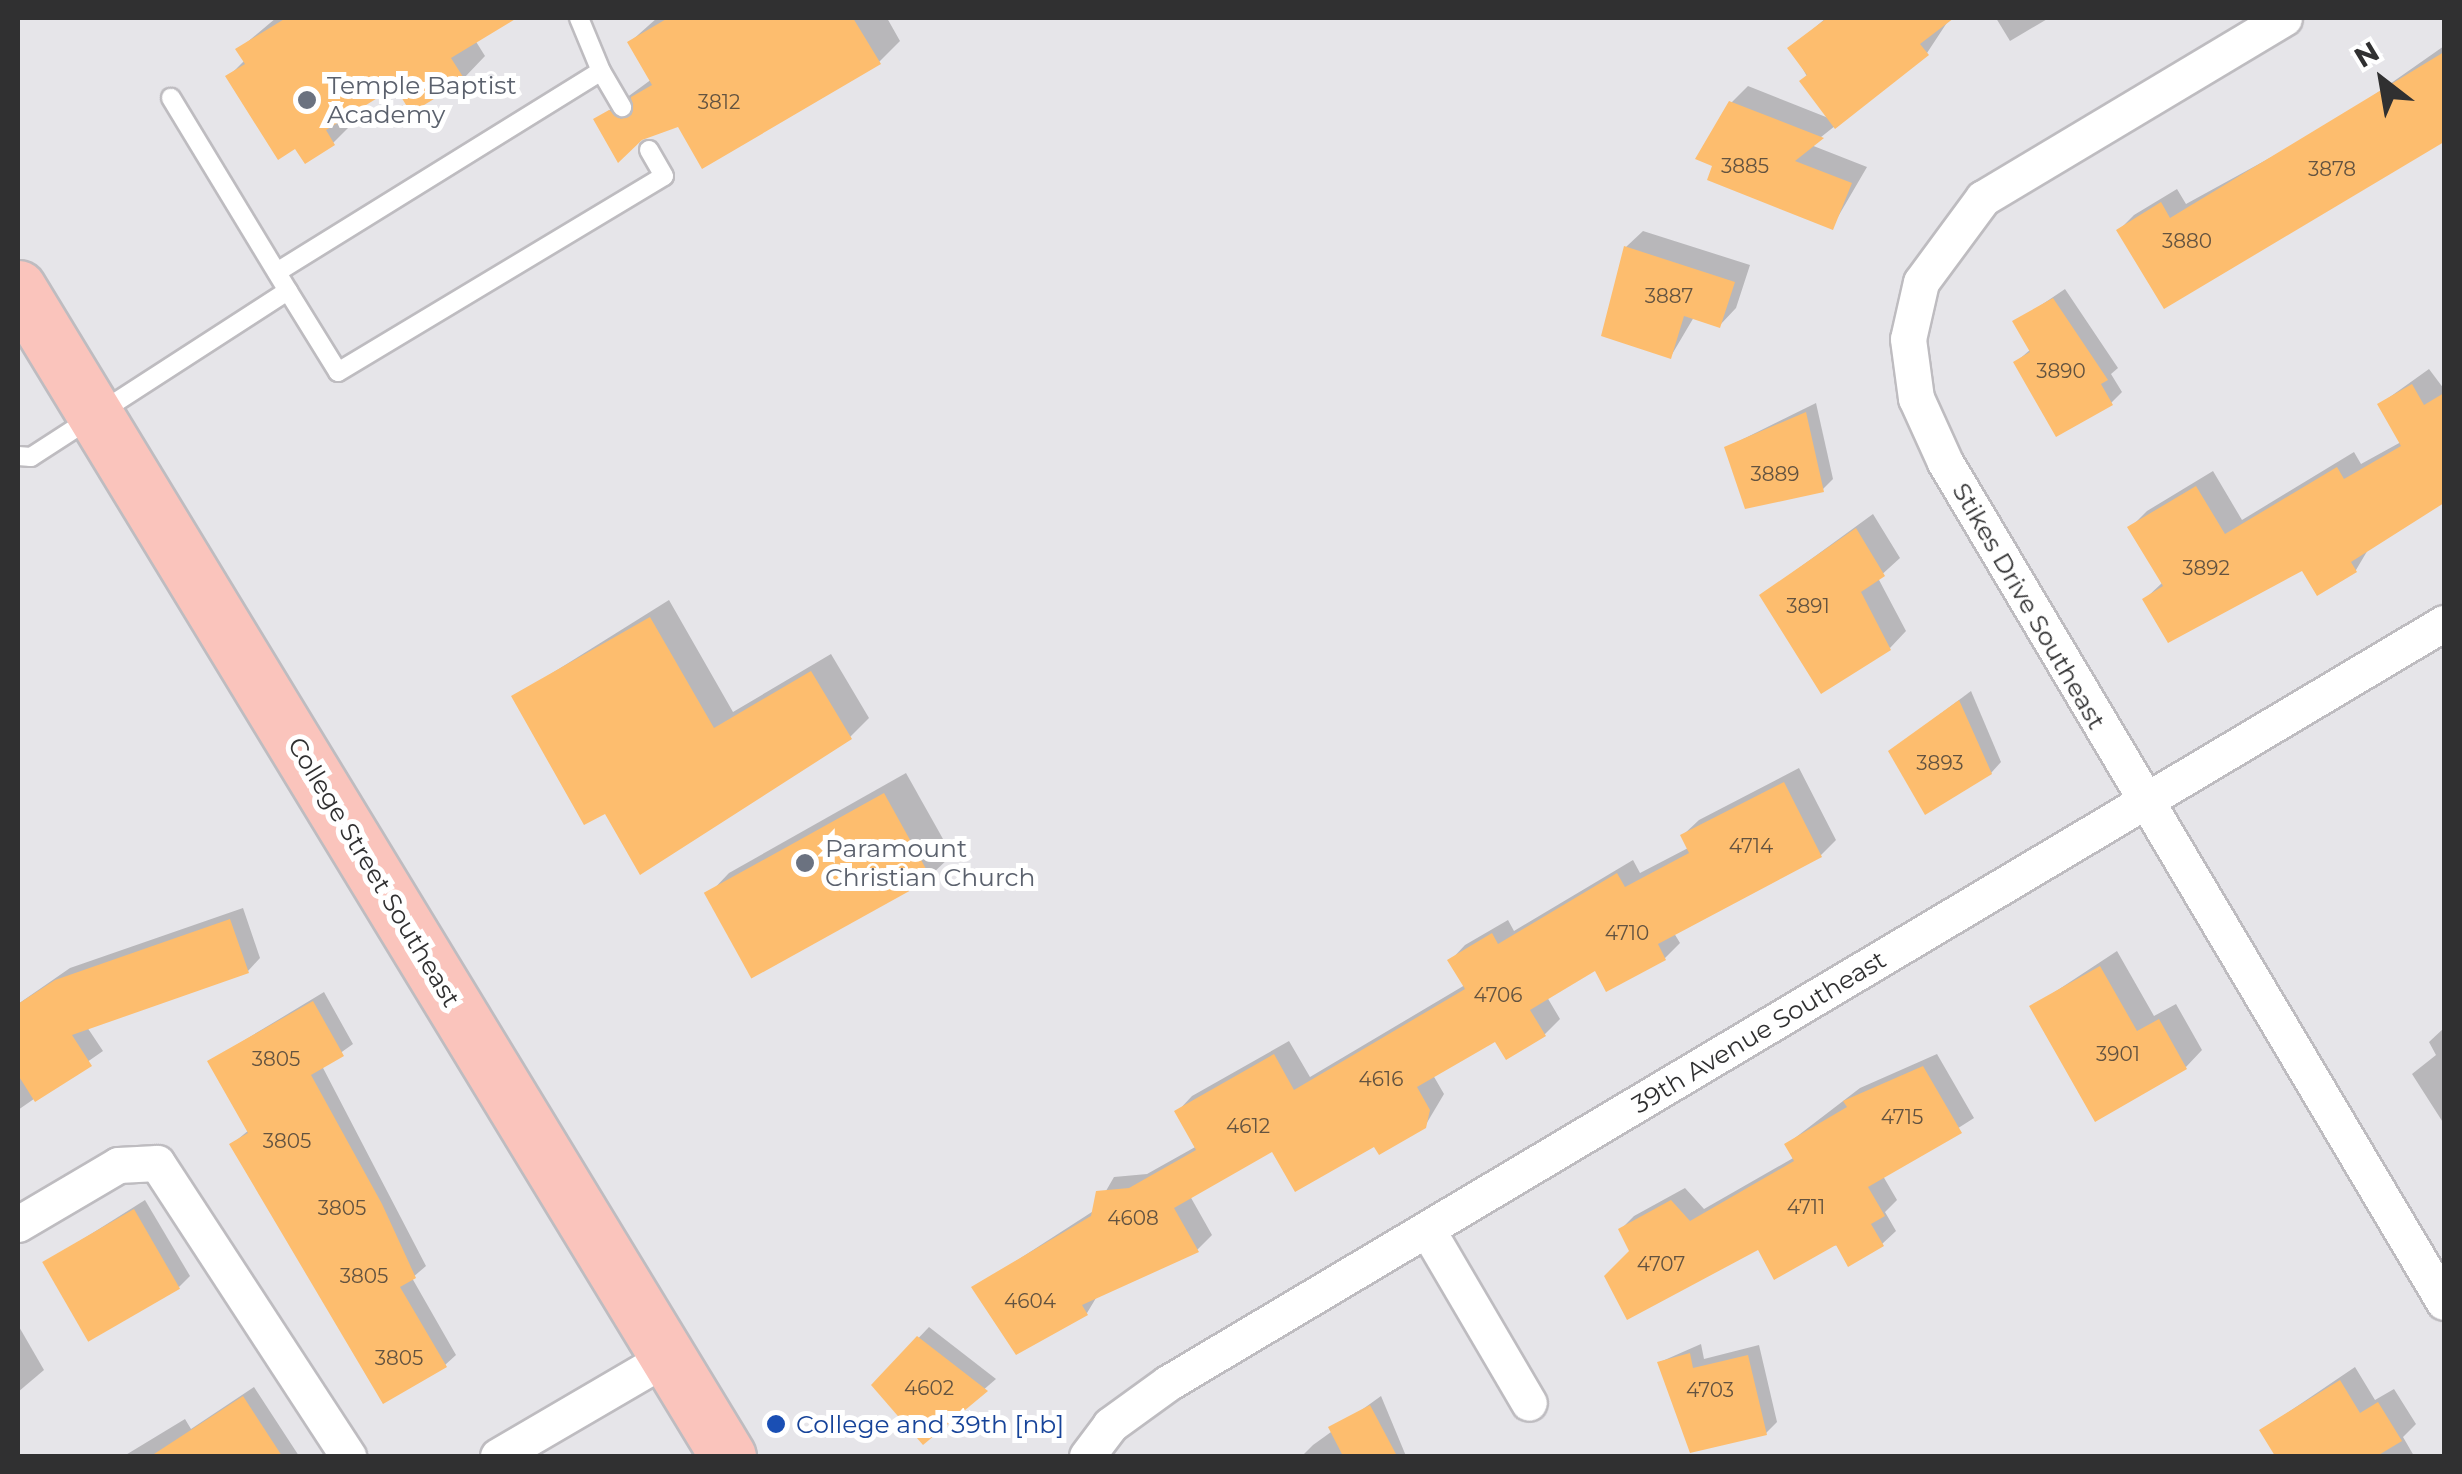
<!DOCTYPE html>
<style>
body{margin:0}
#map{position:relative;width:2462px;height:1474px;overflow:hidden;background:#e6e5e9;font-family:Montserrat,sans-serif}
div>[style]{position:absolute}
.shadow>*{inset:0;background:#0003}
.building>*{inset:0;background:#fdbd6e;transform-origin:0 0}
.roads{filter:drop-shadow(2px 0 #bebcc0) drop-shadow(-2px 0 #bebcc0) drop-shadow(0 2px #bebcc0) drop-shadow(0 -2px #bebcc0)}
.service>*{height:18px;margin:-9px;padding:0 9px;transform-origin:9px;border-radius:9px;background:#fff}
.minor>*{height:35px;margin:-17.5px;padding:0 17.5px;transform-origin:17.5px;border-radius:17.5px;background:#fff}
.primary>*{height:55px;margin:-27.5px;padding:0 27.5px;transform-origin:27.5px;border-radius:27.5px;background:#fac4bc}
.dots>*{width:28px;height:28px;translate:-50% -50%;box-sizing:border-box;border:5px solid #fff;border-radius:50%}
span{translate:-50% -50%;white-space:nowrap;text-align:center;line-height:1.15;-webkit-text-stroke:10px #fff;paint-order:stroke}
.number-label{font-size:20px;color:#635340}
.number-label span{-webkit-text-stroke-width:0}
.worship-label{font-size:25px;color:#5b616d}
.left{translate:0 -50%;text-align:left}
.street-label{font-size:25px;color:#303031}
.transit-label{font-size:25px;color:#164399}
.frame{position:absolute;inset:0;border:20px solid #303031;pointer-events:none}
.north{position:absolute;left:2332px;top:30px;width:100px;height:100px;-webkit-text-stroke:8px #fff;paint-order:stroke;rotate:329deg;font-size:28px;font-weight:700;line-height:40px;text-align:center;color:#303031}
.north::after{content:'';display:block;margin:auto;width:35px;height:45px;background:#303031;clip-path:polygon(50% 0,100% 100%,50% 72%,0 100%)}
</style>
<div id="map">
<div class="shadow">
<div style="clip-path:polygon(276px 18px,512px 18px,475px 40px,485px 56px,464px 78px,396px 84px,349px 113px,355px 121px,333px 143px,229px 76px,245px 60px,239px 49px)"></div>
<div style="clip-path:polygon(657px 18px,887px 18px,900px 41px,879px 62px,679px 124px,596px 120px,652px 79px,630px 42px)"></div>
<div style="clip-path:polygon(1826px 18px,1950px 18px,1927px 53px,1811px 145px,1867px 167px,1832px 227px,1731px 103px,1748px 86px,1831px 119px,1791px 48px)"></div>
<div style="clip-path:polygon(1996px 18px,2049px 18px,2010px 41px)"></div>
<div style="clip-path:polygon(2444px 46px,2444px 138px,2165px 306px,2119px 230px,2134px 215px,2177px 189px,2186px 204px,2337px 121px)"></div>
<div style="clip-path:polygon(1643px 231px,1750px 265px,1736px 308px,1720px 325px,1694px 317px,1671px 356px,1626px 247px)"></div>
<div style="clip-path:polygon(2065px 289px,2118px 368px,2111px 374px,2122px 392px,2111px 403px,2016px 362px,2031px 349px,2016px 322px)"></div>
<div style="clip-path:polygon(2429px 369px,2444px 389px,2444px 502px,2369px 548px,2356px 570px,2303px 568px,2145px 599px,2163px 582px,2131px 527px,2147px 511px,2213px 471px,2242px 520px,2354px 452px,2361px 464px,2401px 442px,2380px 404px)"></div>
<div style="clip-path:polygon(1816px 403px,1833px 479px,1822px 490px,1727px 447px)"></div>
<div style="clip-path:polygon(1873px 514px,1900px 558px,1878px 578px,1906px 631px,1890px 648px,1762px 595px)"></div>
<div style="clip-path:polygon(669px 600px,733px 712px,831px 654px,869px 718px,850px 737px,606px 810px,514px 697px)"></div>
<div style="clip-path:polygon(1971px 691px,2001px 762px,1991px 773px,1891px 751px)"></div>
<div style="clip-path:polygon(1799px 768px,1836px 840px,1821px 855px,1674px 933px,1680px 943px,1665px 958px,1596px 967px,1547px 997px,1560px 1019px,1545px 1034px,1496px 1039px,1433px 1075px,1444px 1094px,1425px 1126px,1374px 1143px,1273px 1148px,1190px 1196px,1212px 1235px,1197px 1250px,1099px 1293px,1087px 1313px,974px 1288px,1095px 1210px,1114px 1177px,1147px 1174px,1197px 1146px,1177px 1112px,1192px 1096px,1289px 1041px,1310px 1077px,1465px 985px,1450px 961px,1465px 945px,1508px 920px,1514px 931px,1633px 860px,1640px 873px,1690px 847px,1683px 835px,1699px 820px)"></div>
<div style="clip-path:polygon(906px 773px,952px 855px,930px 876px,708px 895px,729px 873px)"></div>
<div style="clip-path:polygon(243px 908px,260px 958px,248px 971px,87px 1027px,103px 1051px,18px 1110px,18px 1004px,70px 968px)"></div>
<div style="clip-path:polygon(2117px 951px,2154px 1016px,2176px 1004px,2202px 1050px,2186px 1067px,2032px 1007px)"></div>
<div style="clip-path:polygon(324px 992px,353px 1044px,322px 1066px,426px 1266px,412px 1278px,456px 1355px,445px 1365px,232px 1144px,249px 1130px,210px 1061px)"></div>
<div style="clip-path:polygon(2444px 1028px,2444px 1124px,2412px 1074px,2436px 1055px,2429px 1042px)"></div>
<div style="clip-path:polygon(1937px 1054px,1974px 1118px,1883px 1176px,1897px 1200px,1885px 1212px,1896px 1231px,1882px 1244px,1632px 1252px,1621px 1229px,1634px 1216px,1685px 1188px,1704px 1209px,1795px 1157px,1787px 1144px,1860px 1088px)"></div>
<div style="clip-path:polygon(145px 1200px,190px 1276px,179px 1287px,45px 1263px)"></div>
<div style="clip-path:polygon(18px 1325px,44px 1370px,18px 1392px)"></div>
<div style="clip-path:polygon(929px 1327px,996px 1379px,923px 1442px,874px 1385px)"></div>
<div style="clip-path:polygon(1701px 1344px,1704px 1359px,1759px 1345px,1777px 1422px,1766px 1433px,1660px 1362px)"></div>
<div style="clip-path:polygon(2355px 1367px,2375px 1400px,2394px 1389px,2416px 1424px,2403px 1437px,2414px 1456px,2278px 1456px,2262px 1430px)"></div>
<div style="clip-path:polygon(254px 1387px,299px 1456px,124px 1456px,185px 1419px,191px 1429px)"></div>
<div style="clip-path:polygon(1381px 1396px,1406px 1456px,1302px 1456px,1313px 1445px)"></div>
</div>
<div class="building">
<div style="clip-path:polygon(286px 18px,517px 18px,451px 58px,465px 80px,411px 113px,395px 87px,326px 130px,335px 145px,305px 164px,295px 149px,278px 160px,225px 76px,245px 64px,235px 49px)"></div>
<div style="clip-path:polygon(668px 18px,853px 18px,881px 64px,702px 169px,678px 127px,642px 140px,618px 163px,593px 119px,609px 110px,621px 119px,632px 114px,631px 97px,652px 85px,627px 42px)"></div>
<div style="clip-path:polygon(1827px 18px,1954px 18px,1920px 44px,1929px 55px,1835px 129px,1799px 81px,1807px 75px,1787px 48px)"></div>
<div style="clip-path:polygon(2444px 52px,2444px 142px,2164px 309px,2116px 230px,2161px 202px,2170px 218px)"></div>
<div style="clip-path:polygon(1729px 101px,1824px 138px,1795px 161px,1852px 183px,1833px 230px,1707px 180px,1712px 166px,1695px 159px)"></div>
<div style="clip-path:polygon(1624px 246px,1735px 282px,1720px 328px,1684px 316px,1671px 359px,1601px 336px)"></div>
<div style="clip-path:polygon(2053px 298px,2108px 380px,2101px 384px,2113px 405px,2056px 437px,2013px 362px,2030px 352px,2012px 321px)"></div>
<div style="clip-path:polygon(2412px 384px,2424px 405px,2444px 393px,2444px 503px,2351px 562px,2357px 572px,2317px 596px,2302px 571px,2168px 643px,2142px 599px,2163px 586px,2127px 527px,2196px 486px,2225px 534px,2337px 467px,2344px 479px,2401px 446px,2377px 404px)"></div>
<div style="clip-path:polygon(1806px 412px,1824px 492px,1745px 509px,1724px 447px)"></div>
<div style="clip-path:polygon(1856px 528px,1885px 576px,1861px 592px,1891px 650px,1821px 694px,1759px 595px)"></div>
<div style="clip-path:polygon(650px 617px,714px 728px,811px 671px,852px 739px,640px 875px,605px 814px,584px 825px,511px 696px)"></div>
<div style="clip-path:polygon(1959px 700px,1992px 774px,1925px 815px,1888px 751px)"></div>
<div style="clip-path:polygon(1784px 782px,1822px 857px,1658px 944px,1666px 960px,1606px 992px,1595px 971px,1530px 1010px,1546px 1036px,1506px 1060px,1495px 1042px,1417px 1087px,1430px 1110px,1426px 1128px,1379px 1155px,1374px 1147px,1295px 1192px,1272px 1152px,1174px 1208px,1199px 1252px,1082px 1305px,1088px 1315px,1016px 1355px,971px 1287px,1091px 1216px,1096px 1191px,1129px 1188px,1196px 1150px,1174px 1111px,1274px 1054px,1294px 1090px,1465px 989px,1447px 960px,1492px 933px,1498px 944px,1617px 873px,1625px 887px,1689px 853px,1680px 835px)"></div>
<div style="left:884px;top:793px;width:98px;height:206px;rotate:61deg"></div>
<div style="clip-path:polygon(230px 919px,249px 973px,72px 1035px,92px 1066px,35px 1102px,18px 1075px,18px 1004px,55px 980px)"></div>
<div style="clip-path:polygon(2100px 966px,2137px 1031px,2159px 1019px,2187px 1069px,2095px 1122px,2029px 1006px)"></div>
<div style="clip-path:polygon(313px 1001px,344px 1056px,311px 1075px,382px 1204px,416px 1278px,400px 1287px,447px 1367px,383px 1404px,229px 1144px,248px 1133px,207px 1061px)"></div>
<div style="clip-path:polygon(1923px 1066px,1962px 1133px,1868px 1187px,1885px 1216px,1871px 1224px,1884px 1246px,1848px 1267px,1836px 1245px,1774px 1280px,1758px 1250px,1627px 1320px,1604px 1276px,1629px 1251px,1618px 1229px,1671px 1200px,1690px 1221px,1794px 1161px,1784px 1144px,1847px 1107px,1843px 1101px)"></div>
<div style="left:134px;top:1209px;width:92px;height:106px;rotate:60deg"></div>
<div style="clip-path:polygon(917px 1336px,988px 1391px,923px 1445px,871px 1385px)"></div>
<div style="clip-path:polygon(1690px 1353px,1693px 1368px,1748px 1355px,1767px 1435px,1690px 1453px,1657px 1362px)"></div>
<div style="clip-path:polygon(2340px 1380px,2360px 1413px,2378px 1402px,2402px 1441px,2377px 1456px,2275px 1456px,2259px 1430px)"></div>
<div style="clip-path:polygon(243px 1396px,282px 1456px,151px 1456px)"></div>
<div style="clip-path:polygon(1370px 1405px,1397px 1456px,1343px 1456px,1328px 1427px)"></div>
</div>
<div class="roads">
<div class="service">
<div style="left:579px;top:18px;width:57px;rotate:67.5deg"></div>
<div style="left:277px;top:272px;width:381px;rotate:-31.8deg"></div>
<div style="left:601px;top:71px;width:42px;rotate:59.7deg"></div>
<div style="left:288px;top:291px;width:95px;rotate:58.3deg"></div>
<div style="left:338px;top:372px;width:380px;rotate:-31deg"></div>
<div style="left:664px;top:176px;width:30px;rotate:-120deg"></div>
<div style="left:18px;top:456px;width:13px;rotate:4deg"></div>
<div style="left:31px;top:457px;width:306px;rotate:-32.9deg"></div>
<div style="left:288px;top:291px;width:226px;rotate:-121.2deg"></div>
</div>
<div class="minor">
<div style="left:2284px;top:18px;width:351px;rotate:149.1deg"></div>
<div style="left:1983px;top:198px;width:104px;rotate:126.4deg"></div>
<div style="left:1921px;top:282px;width:58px;rotate:102.8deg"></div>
<div style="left:1908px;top:339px;width:60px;rotate:82.3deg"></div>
<div style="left:1916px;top:398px;width:70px;rotate:65.6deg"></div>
<div style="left:1945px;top:462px;width:977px;rotate:59.29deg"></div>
<div style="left:18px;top:1224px;width:116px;rotate:-30.5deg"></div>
<div style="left:118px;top:1165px;width:39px;rotate:-3deg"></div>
<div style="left:157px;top:1163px;width:350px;rotate:56.9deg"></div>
<div style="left:1428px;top:1231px;width:199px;rotate:59.6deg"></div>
<div style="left:498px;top:1456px;width:198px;rotate:-30.3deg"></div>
<div style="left:1087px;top:1456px;width:39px;rotate:-53deg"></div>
<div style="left:1110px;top:1425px;width:72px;rotate:-35.9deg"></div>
<div style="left:1168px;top:1383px;width:1485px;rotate:-30.78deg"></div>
</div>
<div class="primary">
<div style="left:18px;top:288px;width:1367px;rotate:58.71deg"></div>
</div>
</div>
<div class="dots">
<div style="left:307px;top:100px;background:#6b7280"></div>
<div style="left:805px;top:863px;background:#6b7280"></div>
<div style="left:776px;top:1424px;background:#1a4fb4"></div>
</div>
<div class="number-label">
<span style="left:719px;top:102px">3812</span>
<span style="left:1745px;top:166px">3885</span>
<span style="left:2332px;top:169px">3878</span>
<span style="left:2187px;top:241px">3880</span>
<span style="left:1669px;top:296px">3887</span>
<span style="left:2061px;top:371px">3890</span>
<span style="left:1775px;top:474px">3889</span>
<span style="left:2206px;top:568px">3892</span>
<span style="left:1808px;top:606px">3891</span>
<span style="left:1940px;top:763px">3893</span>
<span style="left:1751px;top:846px">4714</span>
<span style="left:1627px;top:933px">4710</span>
<span style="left:1498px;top:995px">4706</span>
<span style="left:2118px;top:1054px">3901</span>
<span style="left:276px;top:1059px">3805</span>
<span style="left:1381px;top:1079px">4616</span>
<span style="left:1902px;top:1117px">4715</span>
<span style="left:1248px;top:1126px">4612</span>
<span style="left:287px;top:1141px">3805</span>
<span style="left:1806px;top:1207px">4711</span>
<span style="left:342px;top:1208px">3805</span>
<span style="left:1133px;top:1218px">4608</span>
<span style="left:1661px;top:1264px">4707</span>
<span style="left:364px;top:1276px">3805</span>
<span style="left:1030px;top:1301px">4604</span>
<span style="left:399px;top:1358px">3805</span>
<span style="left:929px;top:1388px">4602</span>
<span style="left:1710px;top:1390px">4703</span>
</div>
<div class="worship-label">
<span class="left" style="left:327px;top:100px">Temple Baptist<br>Academy</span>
<span class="left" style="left:825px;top:863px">Paramount<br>Christian Church</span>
</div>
<div class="street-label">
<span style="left:2029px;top:606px;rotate:60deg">Stikes Drive Southeast</span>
<span style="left:374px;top:872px;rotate:59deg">College Street Southeast</span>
<span style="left:1759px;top:1032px;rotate:-31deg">39th Avenue Southeast</span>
</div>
<div class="transit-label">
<span class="left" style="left:796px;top:1424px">College and 39th [nb]</span>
</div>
<div class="frame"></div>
<div class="north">N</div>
</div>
